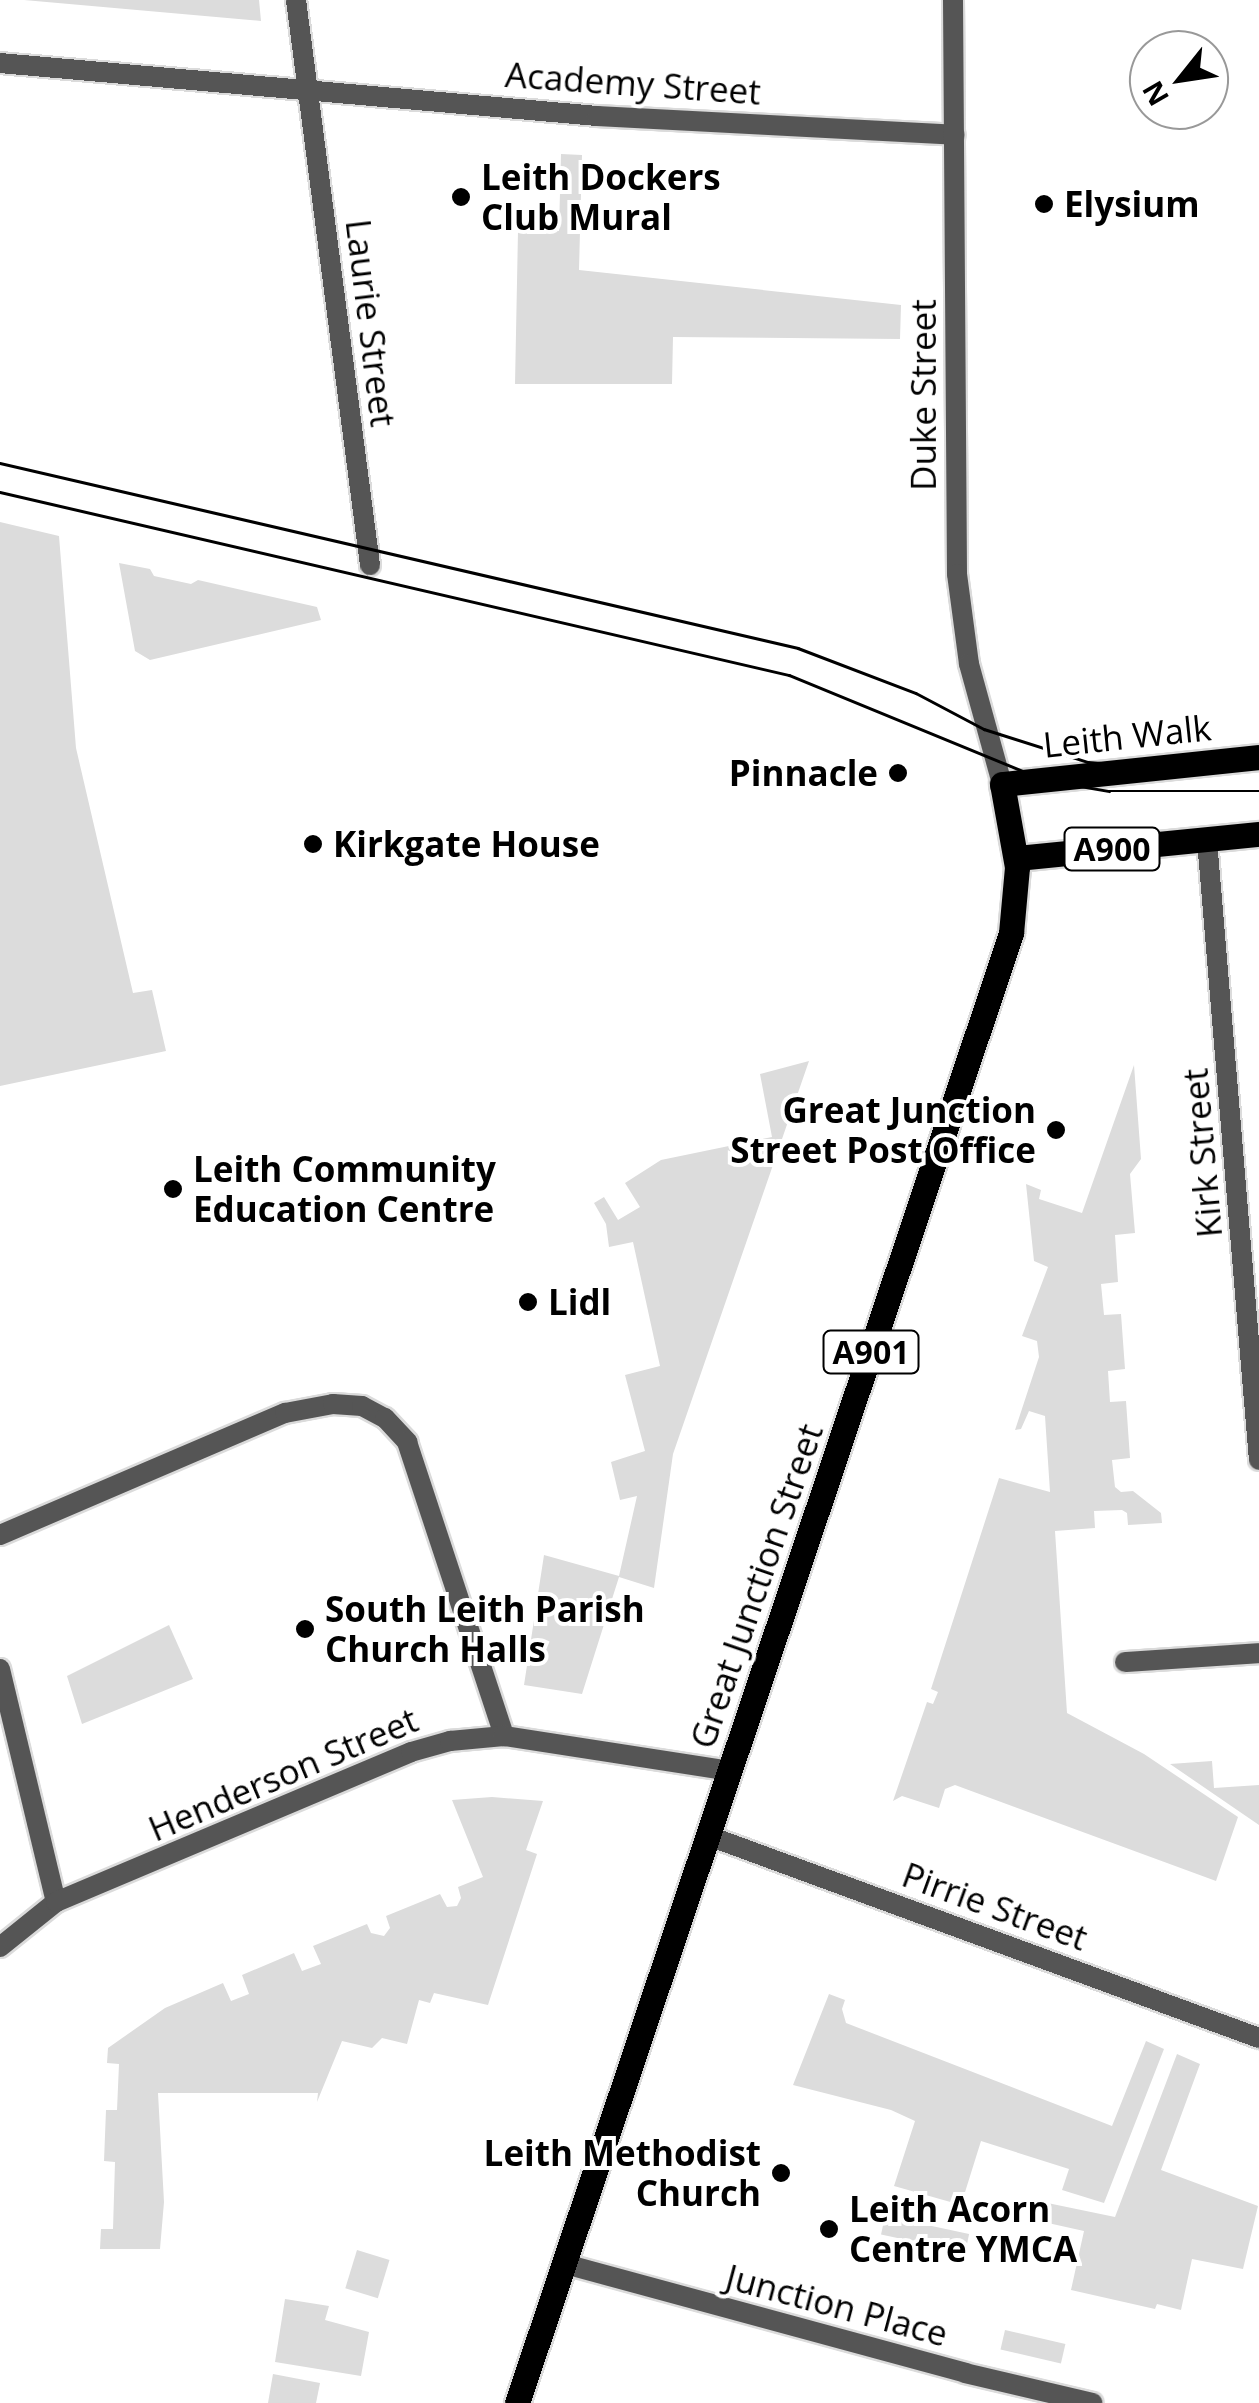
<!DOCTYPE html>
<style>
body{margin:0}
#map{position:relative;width:1259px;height:2403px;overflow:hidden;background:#fff;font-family:"Open Sans",sans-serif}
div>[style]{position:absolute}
.green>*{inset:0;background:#dcdcdc;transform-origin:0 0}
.roads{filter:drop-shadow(2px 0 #dbdbdb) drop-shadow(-2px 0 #dbdbdb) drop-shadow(0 2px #dbdbdb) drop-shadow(0 -2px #dbdbdb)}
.minor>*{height:20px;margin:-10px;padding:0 10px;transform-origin:10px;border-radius:10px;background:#555}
.tertiary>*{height:20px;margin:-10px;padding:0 10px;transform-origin:10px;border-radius:10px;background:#555}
.primary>*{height:25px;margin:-12.5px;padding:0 12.5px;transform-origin:12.5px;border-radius:12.5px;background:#000}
.tram>*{height:2.5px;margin:-1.25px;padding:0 1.25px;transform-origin:1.25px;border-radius:1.25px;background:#000}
.dots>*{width:28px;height:28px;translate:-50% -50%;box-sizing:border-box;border:5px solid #fff;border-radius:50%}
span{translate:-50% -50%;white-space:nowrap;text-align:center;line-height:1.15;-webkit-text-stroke:8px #fff;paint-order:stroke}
.shield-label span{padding:2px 8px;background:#fff;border:2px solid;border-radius:8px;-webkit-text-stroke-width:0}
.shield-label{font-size:32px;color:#000;font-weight:700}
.street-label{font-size:35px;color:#000}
.poi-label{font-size:35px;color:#000;font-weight:700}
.left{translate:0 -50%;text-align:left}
.right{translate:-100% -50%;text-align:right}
.north{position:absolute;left:1129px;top:30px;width:100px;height:100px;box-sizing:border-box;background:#fff;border:2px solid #999;border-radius:50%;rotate:240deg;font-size:28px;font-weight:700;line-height:40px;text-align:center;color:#000}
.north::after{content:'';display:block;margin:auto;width:35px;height:45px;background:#000;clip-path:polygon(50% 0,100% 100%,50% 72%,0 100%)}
</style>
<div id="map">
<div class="green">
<div style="clip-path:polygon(24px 0,259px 0,261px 21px,250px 20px)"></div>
<div style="clip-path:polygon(561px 154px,582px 155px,579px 270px,901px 305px,900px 339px,673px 337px,672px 384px,515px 384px,518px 231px,559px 231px)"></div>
<div style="clip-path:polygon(0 522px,59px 536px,76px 748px,133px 993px,152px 990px,166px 1051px,0 1086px)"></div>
<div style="clip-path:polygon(119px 563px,150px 569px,154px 576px,191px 584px,198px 580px,317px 607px,321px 620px,150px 660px,135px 651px)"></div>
<div style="clip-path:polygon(809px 1061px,673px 1454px,654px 1588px,619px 1577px,582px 1694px,524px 1685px,544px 1555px,619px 1576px,637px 1496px,620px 1500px,611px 1462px,645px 1451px,625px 1375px,660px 1366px,633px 1242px,609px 1247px,606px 1224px,594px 1203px,604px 1197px,618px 1220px,640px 1207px,625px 1183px,661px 1160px,772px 1137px,760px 1074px)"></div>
<div style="clip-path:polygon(1134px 1065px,1141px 1159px,1130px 1174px,1135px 1233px,1115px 1235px,1118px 1282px,1101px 1284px,1104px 1315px,1121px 1314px,1125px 1369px,1108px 1371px,1110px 1402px,1126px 1401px,1130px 1458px,1112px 1460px,1115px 1487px,1121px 1492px,1133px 1491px,1161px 1513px,1162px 1523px,1128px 1525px,1127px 1513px,1122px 1510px,1094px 1511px,1095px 1528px,1055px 1531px,1067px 1713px,1144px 1754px,1238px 1817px,1216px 1881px,955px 1785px,945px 1789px,939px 1808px,902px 1796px,893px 1801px,927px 1702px,933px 1704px,938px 1692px,931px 1689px,999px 1478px,1050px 1492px,1045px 1416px,1029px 1411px,1021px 1429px,1015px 1430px,1039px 1357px,1037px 1341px,1022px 1336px,1048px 1267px,1034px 1261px,1026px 1184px,1041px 1190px,1039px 1199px,1082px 1213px)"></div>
<div style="clip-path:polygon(169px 1625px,193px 1679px,82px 1724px,67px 1676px)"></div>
<div style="clip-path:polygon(1212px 1761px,1214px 1788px,1259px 1785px,1259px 1825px,1170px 1764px)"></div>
<div style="clip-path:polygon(492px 1797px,543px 1801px,526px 1850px,537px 1854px,488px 2005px,434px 1993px,430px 2003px,419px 2000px,407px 2044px,382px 2038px,372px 2048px,342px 2041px,317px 2102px,318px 2093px,158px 2093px,164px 2202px,160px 2249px,100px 2249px,101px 2229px,113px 2229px,115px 2162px,104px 2161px,106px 2110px,117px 2110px,119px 2064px,107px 2063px,108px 2048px,165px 2008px,223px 1983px,231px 2001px,249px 1994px,242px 1975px,294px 1953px,302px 1971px,321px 1964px,313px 1946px,367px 1924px,371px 1933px,384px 1936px,390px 1928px,386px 1916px,440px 1894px,447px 1907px,457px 1906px,461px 1898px,458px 1887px,483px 1877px,452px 1800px)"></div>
<div style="clip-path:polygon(829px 1994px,845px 2000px,842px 2009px,846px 2023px,1112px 2126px,1146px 2041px,1164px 2049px,1104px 2203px,1062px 2190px,1069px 2169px,981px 2141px,961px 2205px,894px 2186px,915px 2121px,891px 2110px,793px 2085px)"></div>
<div style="clip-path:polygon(1177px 2054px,1200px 2064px,1161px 2170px,1258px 2206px,1243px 2269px,1192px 2259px,1181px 2310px,1157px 2304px,1155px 2309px,1071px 2290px,1084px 2231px,1030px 2219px,1033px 2200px,1115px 2217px)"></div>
<div style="left:885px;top:2216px;width:86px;height:19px;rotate:12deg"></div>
<div style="left:357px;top:2250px;width:34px;height:40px;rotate:17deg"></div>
<div style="clip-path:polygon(285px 2299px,329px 2306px,325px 2320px,369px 2332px,361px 2376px,275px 2362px)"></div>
<div style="left:1005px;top:2330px;width:62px;height:20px;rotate:13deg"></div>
<div style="clip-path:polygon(273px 2374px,320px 2383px,316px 2403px,268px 2403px)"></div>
</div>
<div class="roads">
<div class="minor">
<div style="left:296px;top:0;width:570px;rotate:82.54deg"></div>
<div style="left:0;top:63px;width:599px;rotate:5.07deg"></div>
<div style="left:597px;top:116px;width:358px;rotate:3deg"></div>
<div style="left:1207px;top:840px;width:622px;rotate:85.21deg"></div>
<div style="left:0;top:1535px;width:310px;rotate:-23.2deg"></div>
<div style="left:285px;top:1413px;width:49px;rotate:-10.6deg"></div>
<div style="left:333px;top:1404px;width:29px;rotate:4deg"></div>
<div style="left:362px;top:1406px;width:26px;rotate:28deg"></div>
<div style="left:385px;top:1418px;width:33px;rotate:47deg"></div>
<div style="left:407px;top:1442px;width:310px;rotate:71.7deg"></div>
<div style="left:1125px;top:1662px;width:134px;rotate:-3.8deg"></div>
<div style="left:0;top:1669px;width:240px;rotate:76.5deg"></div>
<div style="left:709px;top:1836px;width:586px;rotate:20.17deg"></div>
<div style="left:0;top:1947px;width:72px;rotate:-38.8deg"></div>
<div style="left:56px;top:1902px;width:385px;rotate:-22.9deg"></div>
<div style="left:411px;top:1752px;width:41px;rotate:-15.8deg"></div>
<div style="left:450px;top:1741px;width:54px;rotate:-5.3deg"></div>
<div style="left:504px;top:1736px;width:230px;rotate:8.8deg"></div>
<div style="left:565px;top:2264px;width:415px;rotate:15.2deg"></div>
<div style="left:965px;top:2373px;width:131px;rotate:13.2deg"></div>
</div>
<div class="tertiary">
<div style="left:953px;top:0;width:574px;rotate:89.6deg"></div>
<div style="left:957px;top:574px;width:91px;rotate:82.4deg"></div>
<div style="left:969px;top:664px;width:124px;rotate:74.6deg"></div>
</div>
<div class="primary">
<div style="left:1017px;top:858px;width:243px;rotate:-5.7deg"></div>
<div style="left:517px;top:2403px;width:1551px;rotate:-71.42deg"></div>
<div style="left:1011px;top:933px;width:66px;rotate:-84.8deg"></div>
<div style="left:1017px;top:867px;width:84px;rotate:-100.2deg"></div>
<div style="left:1002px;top:784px;width:258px;rotate:-6deg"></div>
</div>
</div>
<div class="tram">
<div style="left:0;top:463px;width:819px;rotate:13.05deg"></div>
<div style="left:798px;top:648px;width:126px;rotate:20.9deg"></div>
<div style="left:916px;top:693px;width:77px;rotate:27.9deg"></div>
<div style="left:984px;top:729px;width:109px;rotate:17.6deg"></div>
<div style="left:1088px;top:762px;width:66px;rotate:4.3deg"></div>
<div style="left:1154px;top:767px;width:105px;rotate:-1.1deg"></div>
<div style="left:0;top:492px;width:810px;rotate:13.06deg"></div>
<div style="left:789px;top:675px;width:277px;rotate:22.3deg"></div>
<div style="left:1045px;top:780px;width:65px;rotate:9.8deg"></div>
<div style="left:1109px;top:791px;width:150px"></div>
</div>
<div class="dots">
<div style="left:461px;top:197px;background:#000"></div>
<div style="left:1044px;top:204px;background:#000"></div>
<div style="left:898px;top:773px;background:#000"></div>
<div style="left:313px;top:844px;background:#000"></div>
<div style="left:1056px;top:1130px;background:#000"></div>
<div style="left:173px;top:1189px;background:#000"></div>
<div style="left:528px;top:1302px;background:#000"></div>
<div style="left:305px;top:1629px;background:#000"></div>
<div style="left:781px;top:2173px;background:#000"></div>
<div style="left:829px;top:2229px;background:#000"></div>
</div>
<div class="shield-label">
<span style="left:1112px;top:849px">A900</span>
<span style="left:871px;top:1352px">A901</span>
</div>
<div class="street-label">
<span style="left:633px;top:83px;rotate:4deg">Academy Street</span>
<span style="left:371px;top:323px;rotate:83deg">Laurie Street</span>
<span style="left:923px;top:395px;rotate:-90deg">Duke Street</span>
<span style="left:1127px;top:736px;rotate:-6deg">Leith Walk</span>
<span style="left:1202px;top:1153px;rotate:-95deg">Kirk Street</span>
<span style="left:756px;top:1586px;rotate:-71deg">Great Junction Street</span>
<span style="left:283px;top:1774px;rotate:-23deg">Henderson Street</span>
<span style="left:995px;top:1906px;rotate:20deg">Pirrie Street</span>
<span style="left:837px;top:2305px;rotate:15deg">Junction Place</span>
</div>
<div class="poi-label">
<span class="left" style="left:481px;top:197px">Leith Dockers<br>Club Mural</span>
<span class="left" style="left:1064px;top:204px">Elysium</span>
<span class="right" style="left:878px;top:773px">Pinnacle</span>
<span class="left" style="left:333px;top:844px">Kirkgate House</span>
<span class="right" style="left:1036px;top:1130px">Great Junction<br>Street Post Office</span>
<span class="left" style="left:193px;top:1189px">Leith Community<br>Education Centre</span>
<span class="left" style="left:548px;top:1302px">Lidl</span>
<span class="left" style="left:325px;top:1629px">South Leith Parish<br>Church Halls</span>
<span class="right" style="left:761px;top:2173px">Leith Methodist<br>Church</span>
<span class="left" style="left:849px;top:2229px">Leith Acorn<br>Centre YMCA</span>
</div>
<div class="north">N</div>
</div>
